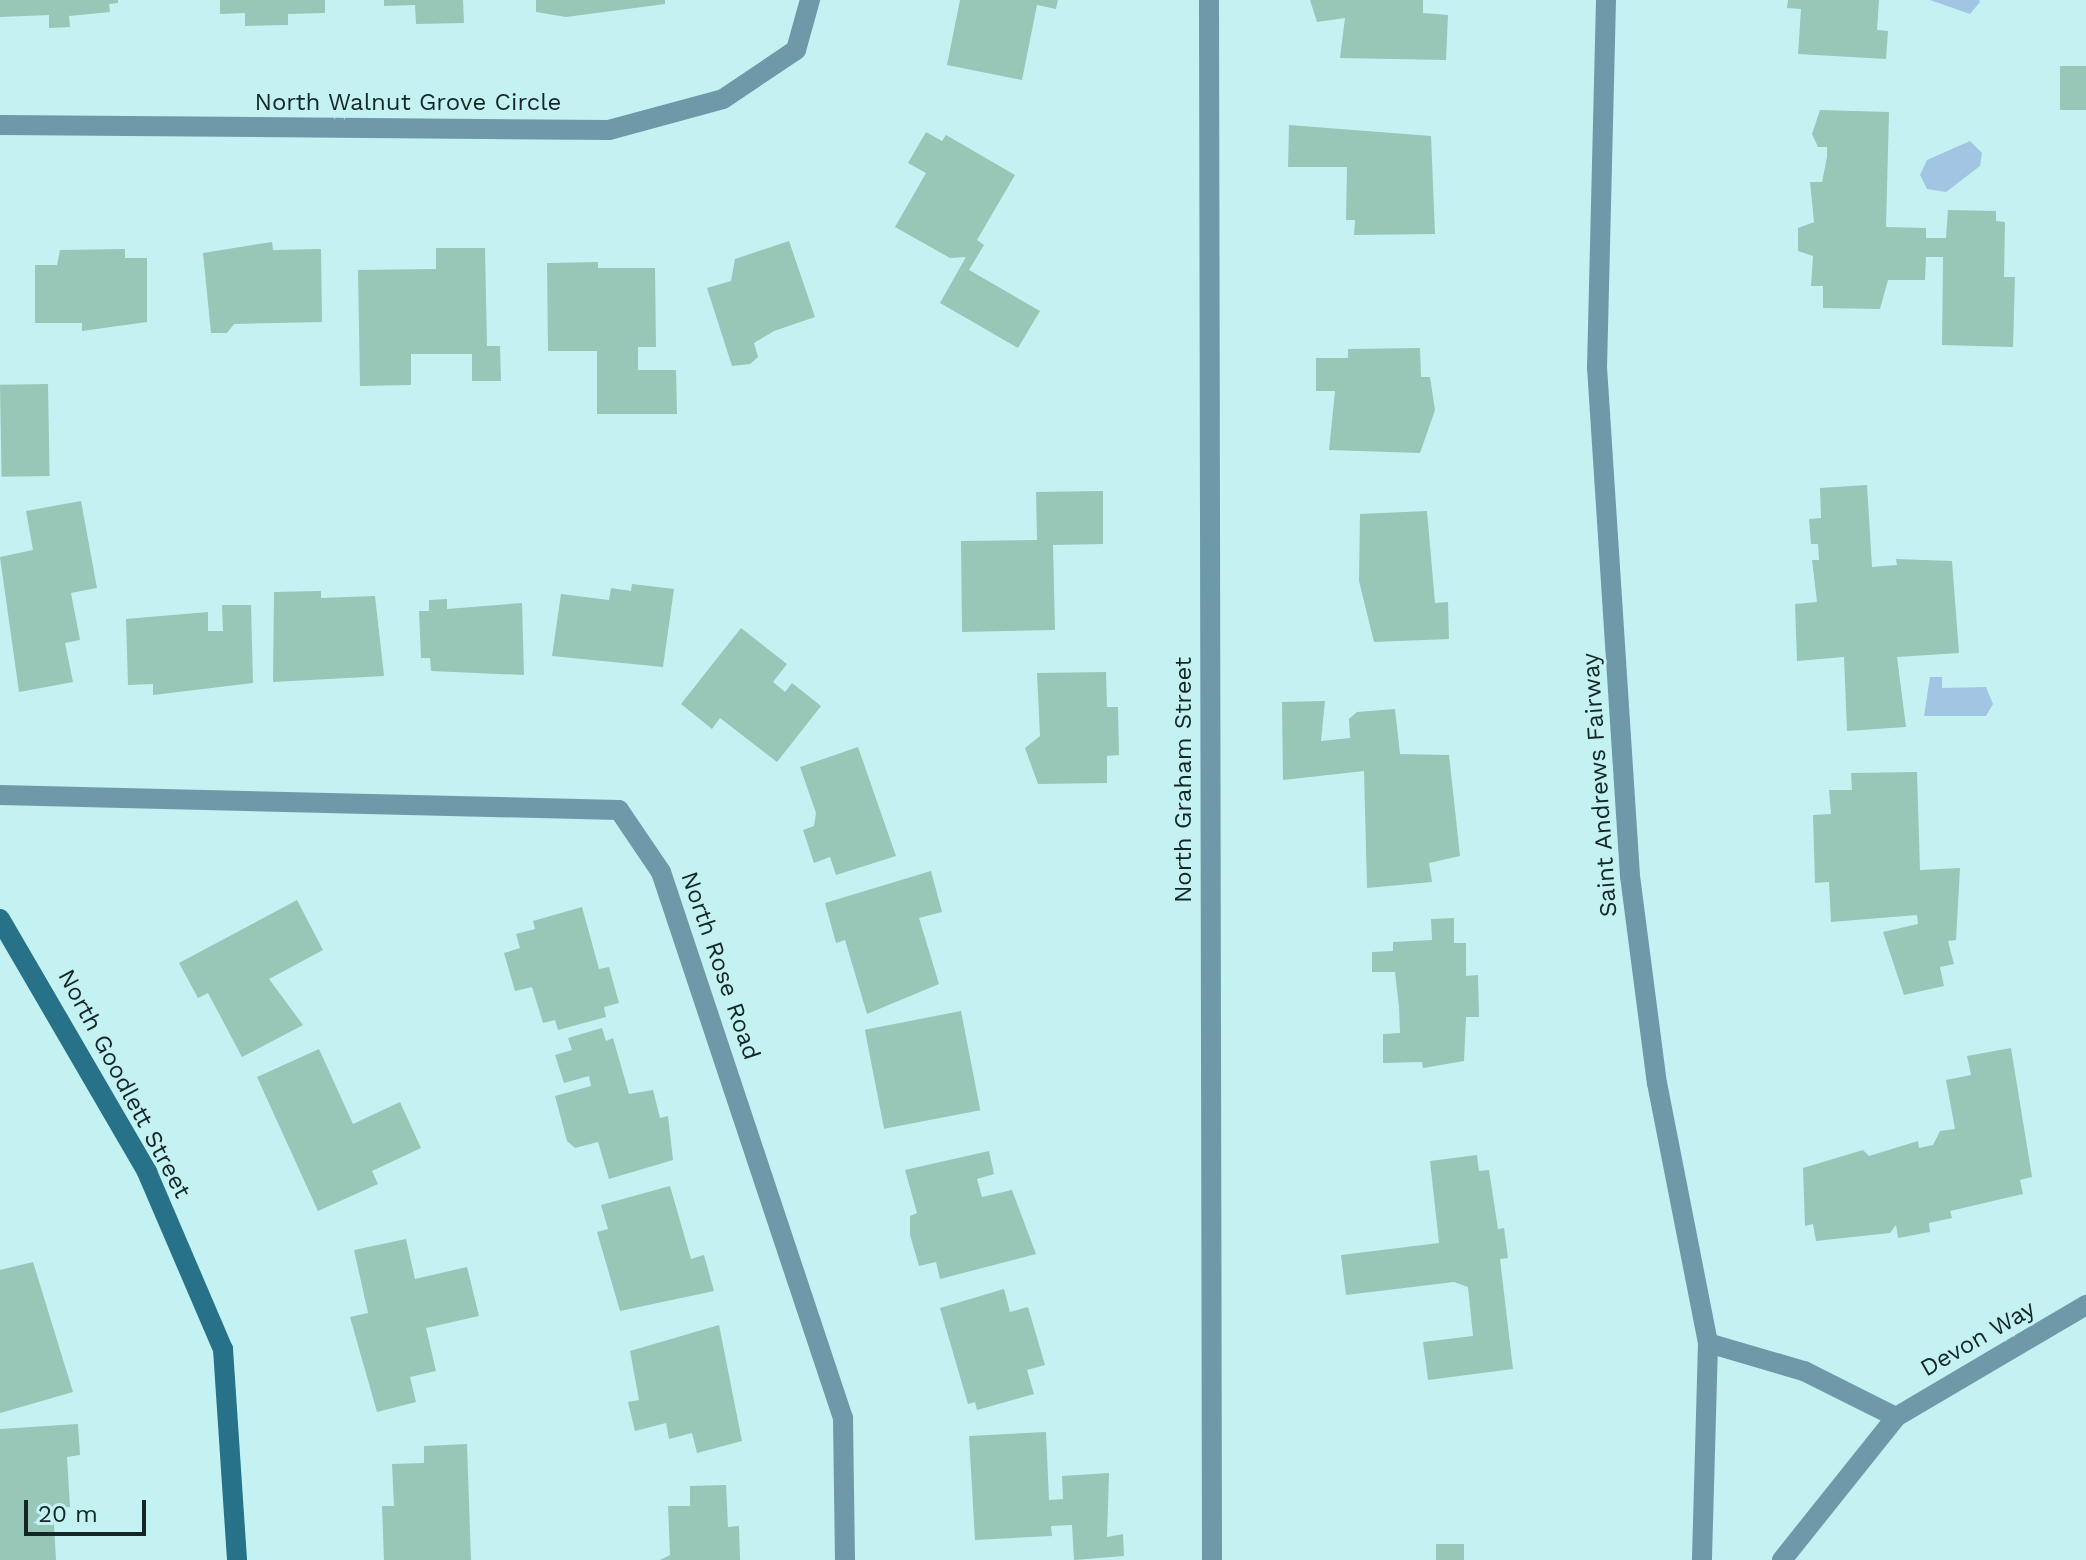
<!DOCTYPE html>
<style>
body{margin:0}
#map{position:relative;width:2086px;height:1560px;overflow:hidden;background:#c4f2f2;font-family:"Work Sans",sans-serif}
div>[style]{position:absolute}
.water>*{inset:0;background:#a2c5e3}
.building>*{inset:0;background:#96c7b7;transform-origin:0 0}
.minor>*{height:20px;margin:-10px;padding:0 10px;transform-origin:10px;border-radius:10px;background:#6d99a8}
.tertiary>*{height:20px;margin:-10px;padding:0 10px;transform-origin:10px;border-radius:10px;background:#6d99a8}
.secondary>*{height:20px;margin:-10px;padding:0 10px;transform-origin:10px;border-radius:10px;background:#277288}
span{translate:-50% -50%;white-space:nowrap;text-align:center;line-height:1.15;-webkit-text-stroke:6px #c4f2f2;paint-order:stroke}
.street-label{font-size:24px;color:#142626}
.scale{position:absolute;left:24px;top:1500px;width:122px;height:36px;box-sizing:border-box;border:4px solid #142626;border-top:0;padding-left:10px;font-size:24px;line-height:28px;white-space:nowrap;color:#142626;-webkit-text-stroke:6px #c4f2f2;paint-order:stroke}
</style>
<div id="map">
<div class="water">
<div style="clip-path:polygon(1930px 0,1979px 0,1980px 2px,1970px 14px)"></div>
<div style="clip-path:polygon(1970px 141px,1982px 153px,1980px 166px,1946px 192px,1927px 189px,1920px 175px,1927px 160px)"></div>
<div style="clip-path:polygon(1930px 677px,1942px 677px,1942px 688px,1986px 687px,1993px 704px,1986px 716px,1924px 716px)"></div>
</div>
<div class="building">
<div style="clip-path:polygon(0 0,118px 0,118px 3px,109px 4px,110px 12px,69px 16px,70px 27px,49px 28px,49px 15px,0 17px)"></div>
<div style="clip-path:polygon(220px 0,325px 0,325px 13px,288px 14px,288px 25px,245px 26px,245px 13px,220px 14px)"></div>
<div style="clip-path:polygon(384px 0,463px 0,464px 23px,416px 24px,415px 5px,384px 6px)"></div>
<div style="clip-path:polygon(536px 0,665px 0,665px 4px,566px 17px,536px 12px)"></div>
<div style="clip-path:polygon(960px 0,1058px 0,1056px 9px,1037px 5px,1022px 80px,947px 65px)"></div>
<div style="clip-path:polygon(1310px 0,1423px 0,1423px 13px,1448px 15px,1446px 60px,1340px 58px,1345px 18px,1317px 22px)"></div>
<div style="clip-path:polygon(1788px 0,1879px 0,1877px 30px,1888px 31px,1886px 59px,1798px 54px,1801px 9px,1787px 8px)"></div>
<div style="left:2060px;top:66px;width:26px;height:44px"></div>
<div style="clip-path:polygon(1820px 110px,1889px 112px,1886px 227px,1926px 228px,1926px 238px,1946px 238px,1948px 210px,1996px 211px,1996px 221px,2005px 222px,2004px 277px,2015px 277px,2013px 347px,1942px 345px,1943px 257px,1926px 257px,1925px 280px,1888px 280px,1880px 309px,1823px 308px,1823px 286px,1811px 286px,1813px 256px,1798px 251px,1798px 228px,1814px 222px,1810px 182px,1822px 182px,1827px 157px,1827px 147px,1818px 147px,1812px 134px)"></div>
<div style="clip-path:polygon(1289px 125px,1431px 136px,1435px 234px,1354px 235px,1355px 220px,1346px 220px,1347px 167px,1288px 167px)"></div>
<div style="clip-path:polygon(926px 132px,942px 141px,946px 135px,1015px 175px,977px 240px,984px 245px,969px 270px,1040px 311px,1018px 348px,940px 303px,966px 257px,950px 258px,895px 227px,926px 173px,908px 163px)"></div>
<div style="clip-path:polygon(789px 241px,815px 317px,774px 331px,754px 343px,758px 357px,750px 364px,732px 366px,707px 288px,731px 281px,735px 259px)"></div>
<div style="clip-path:polygon(272px 242px,273px 250px,321px 249px,322px 322px,234px 324px,227px 333px,211px 333px,203px 253px)"></div>
<div style="clip-path:polygon(436px 248px,485px 248px,487px 346px,500px 346px,501px 381px,472px 381px,472px 354px,411px 354px,411px 385px,360px 386px,358px 270px,436px 269px)"></div>
<div style="clip-path:polygon(125px 249px,125px 258px,147px 258px,147px 322px,82px 331px,82px 323px,35px 323px,35px 265px,57px 265px,60px 250px)"></div>
<div style="clip-path:polygon(598px 262px,598px 268px,655px 268px,656px 347px,638px 347px,638px 370px,676px 370px,677px 414px,597px 414px,597px 351px,548px 351px,547px 263px)"></div>
<div style="clip-path:polygon(1420px 348px,1421px 377px,1430px 377px,1435px 410px,1420px 453px,1329px 450px,1335px 391px,1316px 391px,1316px 358px,1348px 358px,1348px 349px)"></div>
<div style="left:48px;top:384px;width:92px;height:48px;rotate:89deg"></div>
<div style="clip-path:polygon(1867px 485px,1872px 567px,1897px 565px,1896px 559px,1952px 561px,1959px 653px,1897px 657px,1906px 727px,1847px 731px,1844px 657px,1797px 661px,1795px 604px,1817px 602px,1812px 560px,1819px 560px,1818px 544px,1811px 544px,1809px 519px,1821px 518px,1820px 488px)"></div>
<div style="clip-path:polygon(1103px 491px,1103px 544px,1053px 545px,1055px 630px,962px 632px,961px 541px,1037px 540px,1036px 492px)"></div>
<div style="clip-path:polygon(81px 501px,97px 588px,71px 593px,80px 640px,65px 643px,73px 682px,19px 692px,0 557px,33px 550px,26px 511px)"></div>
<div style="clip-path:polygon(1427px 511px,1435px 603px,1448px 602px,1449px 639px,1374px 642px,1359px 581px,1360px 514px)"></div>
<div style="clip-path:polygon(632px 584px,674px 589px,663px 667px,552px 656px,561px 594px,609px 600px,611px 588px,631px 591px)"></div>
<div style="clip-path:polygon(321px 591px,321px 598px,375px 596px,384px 676px,273px 682px,274px 592px)"></div>
<div style="clip-path:polygon(447px 599px,447px 609px,522px 603px,524px 675px,431px 671px,430px 658px,421px 658px,419px 611px,429px 611px,429px 600px)"></div>
<div style="clip-path:polygon(222px 605px,251px 605px,253px 683px,153px 695px,153px 684px,128px 685px,126px 619px,208px 612px,208px 631px,223px 631px)"></div>
<div style="clip-path:polygon(741px 628px,787px 664px,773px 682px,785px 692px,792px 683px,821px 706px,777px 762px,720px 718px,712px 729px,681px 704px)"></div>
<div style="clip-path:polygon(1106px 672px,1107px 707px,1118px 707px,1119px 755px,1107px 756px,1107px 783px,1038px 784px,1025px 748px,1040px 736px,1037px 673px)"></div>
<div style="clip-path:polygon(1325px 701px,1321px 741px,1350px 738px,1349px 719px,1357px 712px,1395px 709px,1400px 754px,1449px 755px,1460px 856px,1429px 863px,1432px 882px,1367px 888px,1364px 771px,1283px 780px,1282px 702px)"></div>
<div style="clip-path:polygon(858px 747px,896px 856px,836px 875px,830px 857px,814px 863px,803px 830px,814px 826px,816px 813px,800px 767px)"></div>
<div style="clip-path:polygon(1917px 772px,1920px 870px,1960px 868px,1956px 940px,1948px 941px,1954px 964px,1940px 967px,1944px 986px,1904px 995px,1883px 932px,1918px 924px,1917px 915px,1831px 922px,1829px 882px,1815px 883px,1813px 815px,1831px 814px,1829px 790px,1852px 790px,1851px 773px)"></div>
<div style="clip-path:polygon(931px 871px,942px 912px,919px 918px,939px 984px,867px 1014px,845px 940px,836px 943px,825px 903px)"></div>
<div style="clip-path:polygon(297px 900px,323px 950px,269px 979px,303px 1025px,242px 1057px,208px 993px,198px 998px,179px 963px)"></div>
<div style="clip-path:polygon(582px 907px,599px 969px,609px 967px,619px 1003px,604px 1007px,606px 1017px,558px 1030px,555px 1020px,543px 1023px,532px 987px,515px 991px,504px 953px,520px 948px,516px 934px,535px 929px,533px 921px)"></div>
<div style="clip-path:polygon(1454px 918px,1454px 943px,1466px 943px,1466px 976px,1478px 975px,1479px 1017px,1466px 1017px,1464px 1061px,1423px 1068px,1422px 1062px,1383px 1063px,1383px 1034px,1400px 1033px,1399px 1007px,1395px 972px,1372px 972px,1372px 952px,1393px 951px,1393px 942px,1432px 940px,1431px 919px)"></div>
<div style="left:961px;top:1011px;width:101px;height:98px;rotate:79deg"></div>
<div style="clip-path:polygon(602px 1028px,606px 1041px,613px 1038px,629px 1094px,653px 1090px,660px 1118px,668px 1116px,673px 1160px,609px 1179px,598px 1142px,575px 1148px,567px 1141px,555px 1096px,591px 1086px,589px 1076px,564px 1083px,555px 1055px,572px 1050px,568px 1038px)"></div>
<div style="clip-path:polygon(2011px 1048px,2032px 1177px,2020px 1180px,2023px 1194px,1950px 1211px,1952px 1218px,1929px 1223px,1930px 1232px,1898px 1238px,1896px 1225px,1890px 1233px,1816px 1241px,1813px 1224px,1805px 1226px,1803px 1168px,1863px 1150px,1869px 1156px,1918px 1141px,1919px 1148px,1933px 1145px,1940px 1131px,1955px 1129px,1946px 1080px,1971px 1075px,1967px 1056px)"></div>
<div style="clip-path:polygon(319px 1049px,353px 1124px,400px 1102px,421px 1148px,372px 1171px,378px 1184px,318px 1211px,257px 1077px)"></div>
<div style="clip-path:polygon(989px 1151px,994px 1174px,977px 1179px,982px 1197px,1012px 1190px,1036px 1254px,940px 1279px,936px 1262px,919px 1266px,910px 1235px,910px 1216px,917px 1213px,905px 1170px)"></div>
<div style="clip-path:polygon(1477px 1155px,1479px 1171px,1489px 1170px,1498px 1229px,1504px 1228px,1508px 1258px,1500px 1259px,1513px 1369px,1428px 1380px,1423px 1342px,1473px 1336px,1468px 1287px,1454px 1282px,1346px 1295px,1341px 1255px,1439px 1243px,1430px 1161px)"></div>
<div style="clip-path:polygon(670px 1186px,691px 1259px,704px 1255px,714px 1291px,620px 1311px,597px 1232px,608px 1229px,601px 1205px)"></div>
<div style="clip-path:polygon(406px 1239px,415px 1279px,467px 1267px,479px 1316px,426px 1328px,436px 1371px,410px 1377px,416px 1402px,377px 1412px,350px 1317px,368px 1313px,354px 1250px)"></div>
<div style="clip-path:polygon(33px 1262px,73px 1392px,0 1413px,0 1270px)"></div>
<div style="clip-path:polygon(1004px 1289px,1010px 1312px,1028px 1307px,1045px 1365px,1027px 1370px,1034px 1394px,977px 1410px,975px 1402px,968px 1404px,940px 1308px)"></div>
<div style="clip-path:polygon(719px 1325px,742px 1441px,697px 1453px,692px 1433px,669px 1439px,666px 1423px,635px 1431px,628px 1402px,639px 1400px,630px 1351px)"></div>
<div style="clip-path:polygon(78px 1424px,80px 1455px,67px 1457px,70px 1507px,53px 1508px,56px 1560px,0 1560px,0 1429px)"></div>
<div style="clip-path:polygon(1046px 1432px,1049px 1500px,1063px 1499px,1062px 1476px,1109px 1473px,1107px 1537px,1123px 1534px,1124px 1556px,1074px 1560px,1072px 1525px,1051px 1526px,1052px 1536px,975px 1540px,969px 1436px)"></div>
<div style="clip-path:polygon(467px 1444px,471px 1560px,384px 1560px,382px 1506px,394px 1506px,392px 1464px,424px 1463px,424px 1446px)"></div>
<div style="clip-path:polygon(726px 1485px,728px 1527px,739px 1526px,740px 1560px,660px 1560px,670px 1555px,668px 1506px,690px 1506px,690px 1486px)"></div>
<div style="left:1464px;top:1544px;width:16px;height:28px;rotate:90deg"></div>
</div>
<div class="minor">
<div style="left:1606px;top:0;width:367px;rotate:91.4deg"></div>
<div style="left:1597px;top:367px;width:510px;rotate:86.29deg"></div>
<div style="left:1630px;top:876px;width:209px;rotate:82.6deg"></div>
<div style="left:1657px;top:1083px;width:265px;rotate:78.9deg"></div>
<div style="left:1708px;top:1343px;width:217px;rotate:91.6deg"></div>
<div style="left:0;top:125px;width:609px;rotate:0.47deg"></div>
<div style="left:609px;top:130px;width:118px;rotate:-15.2deg"></div>
<div style="left:723px;top:99px;width:88px;rotate:-33.9deg"></div>
<div style="left:796px;top:50px;width:52px;rotate:-74.4deg"></div>
<div style="left:0;top:795px;width:619px;rotate:1.39deg"></div>
<div style="left:619px;top:810px;width:75px;rotate:55.9deg"></div>
<div style="left:661px;top:872px;width:576px;rotate:71.57deg"></div>
<div style="left:843px;top:1418px;width:142px;rotate:89.2deg"></div>
<div style="left:1708px;top:1343px;width:100px;rotate:16.3deg"></div>
<div style="left:1804px;top:1371px;width:103px;rotate:26.6deg"></div>
<div style="left:1896px;top:1417px;width:221px;rotate:-30.5deg"></div>
<div style="left:1782px;top:1560px;width:183px;rotate:-51.4deg"></div>
</div>
<div class="tertiary">
<div style="left:1209px;top:0;width:1560px;rotate:89.89deg"></div>
</div>
<div class="secondary">
<div style="left:0;top:919px;width:293px;rotate:59.8deg"></div>
<div style="left:147px;top:1172px;width:193px;rotate:66.8deg"></div>
<div style="left:223px;top:1349px;width:211px;rotate:86.2deg"></div>
</div>
<div class="street-label">
<span style="left:408px;top:103px">North Walnut Grove Circle</span>
<span style="left:1184px;top:780px;rotate:-90deg">North Graham Street</span>
<span style="left:1600px;top:785px;rotate:-94deg">Saint Andrews Fairway</span>
<span style="left:720px;top:966px;rotate:71deg">North Rose Road</span>
<span style="left:124px;top:1084px;rotate:62deg">North Goodlett Street</span>
<span style="left:1978px;top:1339px;rotate:-30deg">Devon Way</span>
</div>
<div class="scale">20 m</div>
</div>
